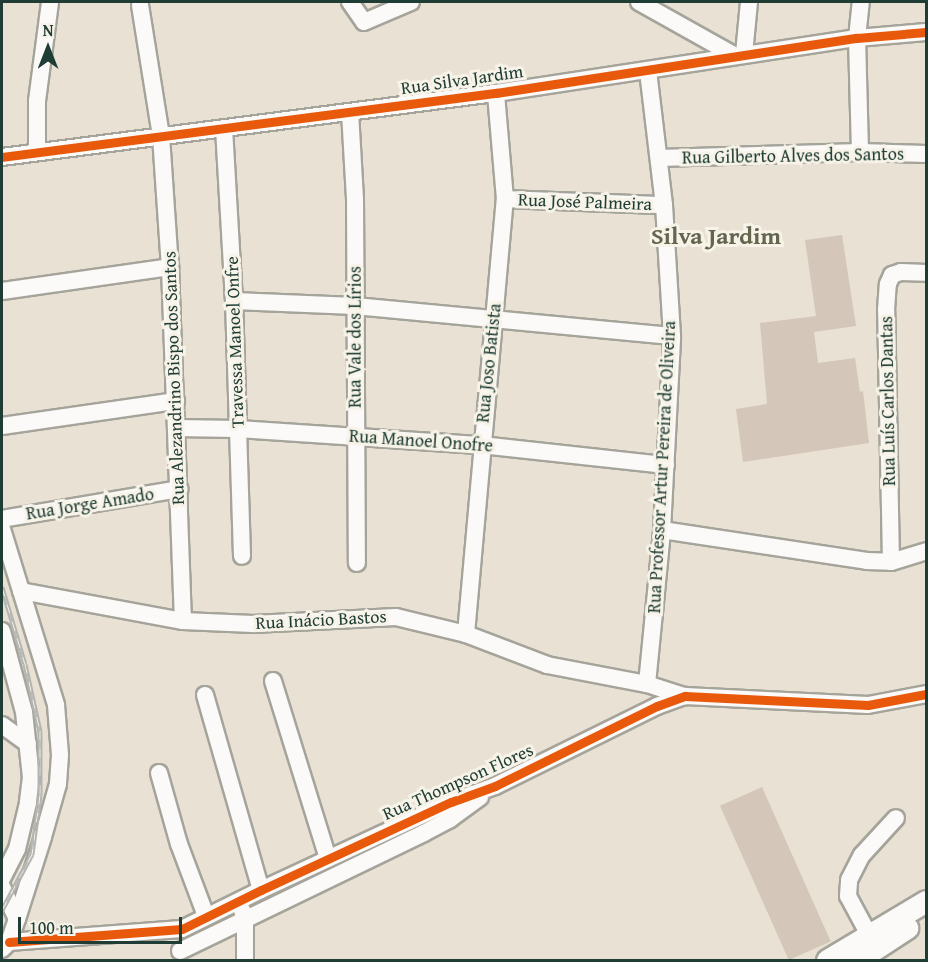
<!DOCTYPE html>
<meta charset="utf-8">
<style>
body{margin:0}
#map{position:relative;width:928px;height:962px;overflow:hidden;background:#e9e1d3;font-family:"Gentium Book Plus",serif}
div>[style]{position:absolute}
.building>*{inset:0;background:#d4c6b8;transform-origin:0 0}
.roads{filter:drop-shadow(2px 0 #a5a49b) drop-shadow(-2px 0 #a5a49b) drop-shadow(0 2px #a5a49b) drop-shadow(0 -2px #a5a49b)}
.minor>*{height:16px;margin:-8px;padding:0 8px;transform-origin:8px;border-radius:8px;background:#fcfaf8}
.major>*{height:21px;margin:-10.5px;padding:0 10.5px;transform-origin:10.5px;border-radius:10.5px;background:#fcfaf8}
.rail>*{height:5px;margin-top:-2.5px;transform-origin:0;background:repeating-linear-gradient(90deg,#f7f3e8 0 9px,#b3b5b2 0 18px);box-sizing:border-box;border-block:2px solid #b3b5b2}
.cycleway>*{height:9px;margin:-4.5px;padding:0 4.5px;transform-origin:4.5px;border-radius:4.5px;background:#e8590c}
span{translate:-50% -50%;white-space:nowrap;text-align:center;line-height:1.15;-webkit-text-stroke:6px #f7f3e8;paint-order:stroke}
.street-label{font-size:18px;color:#1f3d34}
.district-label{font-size:24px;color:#63654f;font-weight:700}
.frame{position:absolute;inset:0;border:3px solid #1f3d34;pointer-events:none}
.north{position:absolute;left:18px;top:18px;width:60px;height:60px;-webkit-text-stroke:4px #f7f3e8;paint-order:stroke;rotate:0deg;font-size:16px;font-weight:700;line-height:24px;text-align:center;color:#1f3d34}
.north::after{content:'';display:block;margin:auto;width:21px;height:27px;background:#1f3d34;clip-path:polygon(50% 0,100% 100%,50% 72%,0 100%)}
.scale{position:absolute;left:18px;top:917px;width:164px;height:27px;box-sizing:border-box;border:3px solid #1f3d34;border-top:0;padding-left:8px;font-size:18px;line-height:21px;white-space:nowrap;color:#1f3d34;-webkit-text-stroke:4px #f7f3e8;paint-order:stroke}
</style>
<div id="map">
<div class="building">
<div style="clip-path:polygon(842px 235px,856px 326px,814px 332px,818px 363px,855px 358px,860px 392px,863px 391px,869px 443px,743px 462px,736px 409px,767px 404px,760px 323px,816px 316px,805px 240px)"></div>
<div style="left:762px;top:787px;width:169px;height:46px;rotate:66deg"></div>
</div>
<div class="roads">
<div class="minor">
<div style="left:350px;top:2px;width:24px;rotate:55deg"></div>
<div style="left:364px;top:22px;width:51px;rotate:-23.1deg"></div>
<div style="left:639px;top:2px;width:109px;rotate:29.2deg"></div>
<div style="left:140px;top:5px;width:133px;rotate:80.9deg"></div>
<div style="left:161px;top:136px;width:131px;rotate:86.1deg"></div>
<div style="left:170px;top:267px;width:354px;rotate:87.9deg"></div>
<div style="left:744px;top:54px;width:52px;rotate:-84.5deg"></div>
<div style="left:350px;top:112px;width:87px;rotate:86.7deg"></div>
<div style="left:355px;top:199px;width:364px;rotate:89.7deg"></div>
<div style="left:224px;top:128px;width:173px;rotate:86.7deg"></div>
<div style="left:234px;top:301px;width:255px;rotate:88.2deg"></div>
<div style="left:37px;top:152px;width:51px;rotate:-90deg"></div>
<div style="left:37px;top:101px;width:100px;rotate:-82.5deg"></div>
<div style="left:860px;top:152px;width:114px;rotate:-91.5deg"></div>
<div style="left:857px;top:38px;width:36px;rotate:-84deg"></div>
<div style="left:2px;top:157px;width:498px;rotate:-7.4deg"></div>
<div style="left:496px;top:93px;width:365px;rotate:-8.7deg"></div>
<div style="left:857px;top:38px;width:69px;rotate:-5deg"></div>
<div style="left:659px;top:158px;width:201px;rotate:-1.7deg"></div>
<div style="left:860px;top:152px;width:66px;rotate:1.7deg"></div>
<div style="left:505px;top:199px;width:159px;rotate:2.2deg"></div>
<div style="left:2px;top:291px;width:170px;rotate:-8.1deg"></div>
<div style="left:234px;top:301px;width:121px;rotate:2.4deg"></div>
<div style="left:355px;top:306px;width:318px;rotate:5.4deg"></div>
<div style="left:2px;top:426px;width:176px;rotate:-8.2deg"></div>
<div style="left:176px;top:428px;width:62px;rotate:0.9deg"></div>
<div style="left:238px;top:429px;width:244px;rotate:3.8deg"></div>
<div style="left:481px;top:445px;width:186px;rotate:6.2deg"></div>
<div style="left:2px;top:519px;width:180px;rotate:-9.6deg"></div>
<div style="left:2px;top:529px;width:184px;rotate:72.9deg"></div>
<div style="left:56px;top:705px;width:50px;rotate:85.4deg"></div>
<div style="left:60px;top:755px;width:29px;rotate:94deg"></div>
<div style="left:58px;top:784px;width:55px;rotate:105.8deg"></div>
<div style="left:43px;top:837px;width:86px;rotate:107.6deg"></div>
<div style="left:17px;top:919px;width:24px;rotate:109deg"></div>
<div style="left:9px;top:942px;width:10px;rotate:135deg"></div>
<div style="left:662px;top:530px;width:207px;rotate:8.6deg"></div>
<div style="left:867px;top:561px;width:24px;rotate:2deg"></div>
<div style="left:891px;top:562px;width:37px;rotate:-17deg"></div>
<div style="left:891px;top:562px;width:252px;rotate:-91.1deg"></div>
<div style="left:886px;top:310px;width:26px;rotate:-86deg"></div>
<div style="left:888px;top:284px;width:10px;rotate:-66deg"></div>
<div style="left:892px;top:275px;width:9px;rotate:-18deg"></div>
<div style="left:901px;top:272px;width:25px;rotate:2deg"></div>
<div style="left:21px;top:591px;width:165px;rotate:10.5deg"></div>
<div style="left:183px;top:621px;width:70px;rotate:2.5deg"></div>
<div style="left:253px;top:624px;width:143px;rotate:-2.8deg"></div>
<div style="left:396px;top:617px;width:72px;rotate:13.7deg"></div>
<div style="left:466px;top:634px;width:87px;rotate:20.9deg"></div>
<div style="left:547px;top:665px;width:102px;rotate:10.8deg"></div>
<div style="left:647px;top:684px;width:40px;rotate:18deg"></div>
<div style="left:2px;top:631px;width:84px;rotate:74.8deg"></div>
<div style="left:24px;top:712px;width:65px;rotate:83.9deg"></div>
<div style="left:31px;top:777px;width:26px;rotate:97deg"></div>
<div style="left:28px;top:803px;width:47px;rotate:103.4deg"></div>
<div style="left:17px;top:849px;width:34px;rotate:117deg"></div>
<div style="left:466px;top:634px;width:437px;rotate:-84.9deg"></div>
<div style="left:505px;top:199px;width:106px;rotate:-94.9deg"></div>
<div style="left:273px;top:681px;width:186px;rotate:72.8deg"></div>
<div style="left:647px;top:684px;width:155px;rotate:-84.4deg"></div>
<div style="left:662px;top:530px;width:194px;rotate:-87deg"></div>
<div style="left:672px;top:336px;width:131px;rotate:-93.5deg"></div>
<div style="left:664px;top:205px;width:135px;rotate:-96.8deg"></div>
<div style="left:205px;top:695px;width:203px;rotate:74deg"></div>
<div style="left:2px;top:725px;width:32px;rotate:36deg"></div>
<div style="left:159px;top:773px;width:74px;rotate:74.3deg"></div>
<div style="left:179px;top:844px;width:77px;rotate:69.4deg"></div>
<div style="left:2px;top:887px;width:35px;rotate:65deg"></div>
<div style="left:242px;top:910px;width:9px;rotate:72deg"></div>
<div style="left:245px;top:919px;width:41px;rotate:90deg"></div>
<div style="left:869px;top:935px;width:44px;rotate:-118.3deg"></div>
<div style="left:848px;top:896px;width:16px;rotate:-86deg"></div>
<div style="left:849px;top:880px;width:28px;rotate:-63deg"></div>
<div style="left:862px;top:855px;width:50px;rotate:-47.4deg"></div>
<div style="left:9px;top:942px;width:173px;rotate:-4.3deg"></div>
<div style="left:182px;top:929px;width:88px;rotate:-26.3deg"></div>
<div style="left:261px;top:890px;width:209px;rotate:-24.9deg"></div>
<div style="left:451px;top:802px;width:47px;rotate:-20deg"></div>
<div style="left:495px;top:786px;width:181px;rotate:-26.3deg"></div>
<div style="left:657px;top:706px;width:30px;rotate:-20deg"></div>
<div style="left:685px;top:696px;width:183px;rotate:2.8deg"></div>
<div style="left:868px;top:705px;width:59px;rotate:-10.7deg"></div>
<div style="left:180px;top:951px;width:271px;rotate:-25.8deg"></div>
<div style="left:424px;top:833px;width:30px;rotate:-28deg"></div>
<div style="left:450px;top:819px;width:37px;rotate:-36deg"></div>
</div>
<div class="major">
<div style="left:827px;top:960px;width:115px;rotate:-30.8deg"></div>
<div style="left:858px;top:960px;width:59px;rotate:-33.1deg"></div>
</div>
</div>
<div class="rail">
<div style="left:2px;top:587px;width:80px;rotate:73.4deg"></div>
<div style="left:25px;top:664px;width:69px;rotate:77.4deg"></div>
<div style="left:40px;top:731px;width:64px;rotate:90deg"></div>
<div style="left:40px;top:795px;width:60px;rotate:97.7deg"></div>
<div style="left:32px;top:854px;width:64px;rotate:118.2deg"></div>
</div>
<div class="cycleway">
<div style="left:2px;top:157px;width:498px;rotate:-7.4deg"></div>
<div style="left:496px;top:93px;width:365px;rotate:-8.7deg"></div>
<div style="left:857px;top:38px;width:69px;rotate:-5deg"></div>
<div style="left:9px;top:942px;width:173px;rotate:-4.3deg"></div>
<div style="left:182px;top:929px;width:88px;rotate:-26.3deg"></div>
<div style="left:261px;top:890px;width:209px;rotate:-24.9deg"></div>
<div style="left:451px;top:802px;width:47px;rotate:-20deg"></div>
<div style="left:495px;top:786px;width:181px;rotate:-26.3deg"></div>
<div style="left:657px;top:706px;width:30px;rotate:-20deg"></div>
<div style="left:685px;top:696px;width:183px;rotate:2.8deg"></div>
<div style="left:868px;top:705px;width:59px;rotate:-10.7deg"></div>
</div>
<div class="street-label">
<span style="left:462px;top:80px;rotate:-8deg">Rua Silva Jardim</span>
<span style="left:793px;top:156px;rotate:-1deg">Rua Gilberto Alves dos Santos</span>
<span style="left:585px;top:202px;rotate:2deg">Rua José Palmeira</span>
<span style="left:355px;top:337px;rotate:-90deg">Rua Vale dos Lírios</span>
<span style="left:235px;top:342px;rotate:-92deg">Travessa Manoel Onfre</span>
<span style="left:489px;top:363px;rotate:-84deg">Rua Joso Batista</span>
<span style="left:174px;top:378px;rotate:-92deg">Rua Alezandrino Bispo dos Santos</span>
<span style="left:888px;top:401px;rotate:-91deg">Rua Luís Carlos Dantas</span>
<span style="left:421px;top:441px;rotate:4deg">Rua Manoel Onofre</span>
<span style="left:662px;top:467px;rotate:-87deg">Rua Professor Artur Pereira de Oliveira</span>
<span style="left:90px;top:504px;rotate:-9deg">Rua Jorge Amado</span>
<span style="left:321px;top:620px;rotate:-3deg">Rua Inácio Bastos</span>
<span style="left:458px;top:782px;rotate:-24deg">Rua Thompson Flores</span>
</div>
<div class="district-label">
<span style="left:716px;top:236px">Silva Jardim</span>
</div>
<div class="frame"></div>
<div class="north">N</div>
<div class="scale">100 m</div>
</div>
